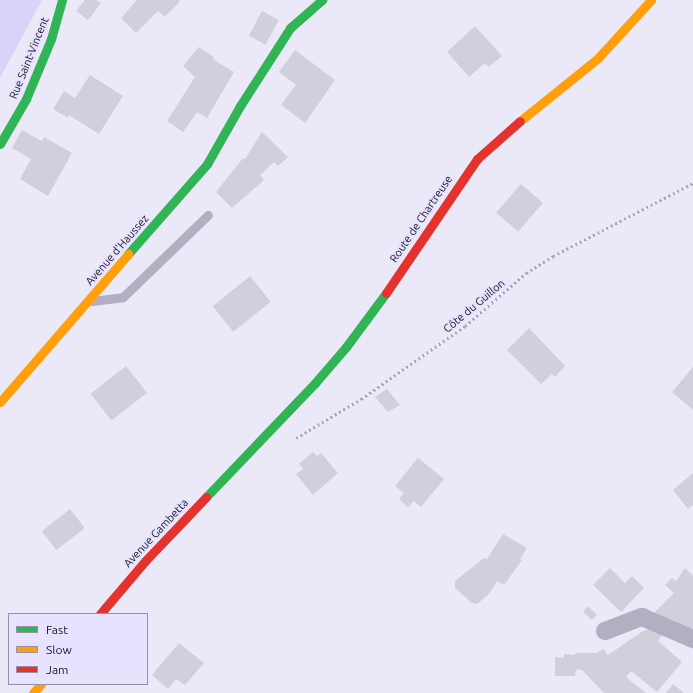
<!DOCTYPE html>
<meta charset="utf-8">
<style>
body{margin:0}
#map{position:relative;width:693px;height:693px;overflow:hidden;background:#ebe8f8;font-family:Ubuntu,sans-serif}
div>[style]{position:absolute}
.green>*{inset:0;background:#dad2f9}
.building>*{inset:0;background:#d2cfdd;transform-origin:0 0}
.path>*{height:2.5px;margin-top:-1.25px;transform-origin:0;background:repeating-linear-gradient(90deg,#a9a6b5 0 2px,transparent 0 5px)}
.lane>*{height:9px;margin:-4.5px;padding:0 4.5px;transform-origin:4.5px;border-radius:4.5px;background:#b3aec2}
.street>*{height:18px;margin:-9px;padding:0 9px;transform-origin:9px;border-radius:9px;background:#b3aec2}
.fast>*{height:9px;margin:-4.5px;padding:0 4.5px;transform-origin:4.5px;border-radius:4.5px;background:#30b455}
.slow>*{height:9px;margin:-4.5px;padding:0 4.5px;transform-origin:4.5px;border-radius:4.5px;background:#ff9f0a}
.jam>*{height:9px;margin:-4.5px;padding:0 4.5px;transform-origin:4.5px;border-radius:4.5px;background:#e5322d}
span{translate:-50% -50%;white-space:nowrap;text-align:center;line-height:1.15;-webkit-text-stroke:3.5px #e7e2fe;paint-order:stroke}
.street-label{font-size:11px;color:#191622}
.legend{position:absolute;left:8px;top:613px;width:140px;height:72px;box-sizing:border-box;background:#e7e2fe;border:1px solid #9590a6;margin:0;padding:5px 7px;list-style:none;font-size:12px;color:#191622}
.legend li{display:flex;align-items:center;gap:8px;height:20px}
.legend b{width:20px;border:1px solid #9590a6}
</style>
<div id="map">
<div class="green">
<div style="clip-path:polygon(0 0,42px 0,0 78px)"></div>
</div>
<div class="building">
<div style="clip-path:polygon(85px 0,96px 0,101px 3px,88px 20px,76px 11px)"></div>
<div style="clip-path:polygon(137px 0,179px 0,180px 1px,165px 17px,158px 11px,136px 33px,121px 18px)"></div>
<div style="left:262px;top:11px;width:19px;height:28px;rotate:28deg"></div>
<div style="clip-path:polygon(475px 26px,502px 56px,489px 67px,485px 63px,469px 77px,447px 52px)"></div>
<div style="clip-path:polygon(199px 47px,213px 56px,214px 60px,234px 72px,207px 118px,197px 112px,183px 132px,167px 121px,195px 77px,183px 66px)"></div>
<div style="clip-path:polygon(295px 50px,335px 80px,305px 123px,281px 105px,296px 85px,279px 72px)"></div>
<div style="clip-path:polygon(90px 75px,123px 96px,99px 134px,69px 115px,68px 118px,53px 109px,64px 91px,75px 98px)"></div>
<div style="clip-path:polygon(22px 130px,42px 141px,44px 137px,72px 153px,48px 196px,20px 179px,31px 159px,12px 148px)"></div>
<div style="clip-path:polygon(262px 132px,288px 157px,278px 166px,274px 162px,260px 175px,264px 180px,232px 208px,216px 192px,243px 158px,245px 159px)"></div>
<div style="left:521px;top:184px;width:29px;height:38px;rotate:41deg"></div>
<div style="left:250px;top:276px;width:33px;height:48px;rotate:51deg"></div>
<div style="clip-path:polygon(529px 328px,565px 366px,555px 377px,552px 374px,541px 384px,507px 350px)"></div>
<div style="left:126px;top:366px;width:34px;height:45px;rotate:52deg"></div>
<div style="clip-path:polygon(693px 367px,693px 410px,672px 392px)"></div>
<div style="clip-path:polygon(387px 389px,400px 405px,388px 412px,375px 397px)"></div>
<div style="clip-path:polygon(313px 452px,317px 456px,321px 453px,338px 473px,313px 495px,296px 474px,303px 469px,299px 464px)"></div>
<div style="clip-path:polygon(418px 458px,444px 479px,421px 507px,414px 501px,408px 507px,399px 499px,404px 493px,395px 486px)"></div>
<div style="clip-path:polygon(693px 473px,693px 505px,688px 509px,673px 490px)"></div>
<div style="left:70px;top:509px;width:24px;height:36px;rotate:52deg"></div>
<div style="clip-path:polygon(503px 534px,527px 548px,520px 559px,522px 560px,504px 585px,497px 581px,489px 594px,477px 604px,472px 603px,455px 588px,455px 581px,484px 558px,487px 559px)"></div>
<div style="clip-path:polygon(610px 568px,625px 583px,632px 576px,644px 588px,621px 612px,593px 585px)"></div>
<div style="clip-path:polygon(685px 568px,693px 576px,693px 631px,654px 613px,674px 593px,665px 585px,672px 578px,676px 581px)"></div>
<div style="clip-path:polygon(588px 606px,597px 615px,592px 620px,583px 612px)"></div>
<div style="clip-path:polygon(652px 628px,663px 634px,658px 641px,682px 662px,657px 692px,631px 671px,626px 677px,646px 693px,604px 693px,582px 670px,576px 669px,575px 676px,555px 676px,555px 657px,564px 658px,564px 654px,575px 655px,575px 653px,596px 653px,604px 649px,608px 655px,643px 631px)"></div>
<div style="clip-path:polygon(179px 643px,204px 663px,185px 685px,176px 679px,168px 689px,152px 675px)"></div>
<div style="clip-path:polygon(673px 684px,684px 693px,666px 693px)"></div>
</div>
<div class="path">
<div style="left:296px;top:438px;width:76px;rotate:-31deg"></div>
<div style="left:361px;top:399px;width:127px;rotate:-35.1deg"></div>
<div style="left:465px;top:326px;width:81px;rotate:-41deg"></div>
<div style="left:526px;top:273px;width:32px;rotate:-32deg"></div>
<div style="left:553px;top:256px;width:158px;rotate:-27.5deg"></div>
</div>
<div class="lane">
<div style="left:92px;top:301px;width:31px;rotate:-7deg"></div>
<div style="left:123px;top:297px;width:118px;rotate:-44deg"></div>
</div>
<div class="street">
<div style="left:605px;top:631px;width:40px;rotate:-21deg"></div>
<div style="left:642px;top:617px;width:56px;rotate:23.3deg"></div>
</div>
<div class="fast">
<div style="left:0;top:144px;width:52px;rotate:-60deg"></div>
<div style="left:26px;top:99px;width:65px;rotate:-67.4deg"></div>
<div style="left:51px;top:39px;width:41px;rotate:-74.2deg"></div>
<div style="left:128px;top:254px;width:120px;rotate:-48.7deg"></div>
<div style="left:207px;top:164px;width:67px;rotate:-60.4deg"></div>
<div style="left:240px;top:106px;width:93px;rotate:-57.3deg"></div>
<div style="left:290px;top:28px;width:43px;rotate:-41.2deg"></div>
<div style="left:206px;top:497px;width:158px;rotate:-46.3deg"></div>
<div style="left:315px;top:383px;width:48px;rotate:-49.3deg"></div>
<div style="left:346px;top:347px;width:67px;rotate:-53.5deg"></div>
</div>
<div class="slow">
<div style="left:520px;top:121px;width:100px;rotate:-38.9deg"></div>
<div style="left:598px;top:58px;width:79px;rotate:-47.6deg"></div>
<div style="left:0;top:402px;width:196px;rotate:-49.1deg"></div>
<div style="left:33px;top:693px;width:12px;rotate:-48deg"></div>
</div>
<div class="jam">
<div style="left:386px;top:293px;width:162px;rotate:-55.8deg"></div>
<div style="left:477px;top:159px;width:57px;rotate:-41.5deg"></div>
<div style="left:100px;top:614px;width:71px;rotate:-49.6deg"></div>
<div style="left:146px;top:560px;width:87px;rotate:-46.4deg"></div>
</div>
<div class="street-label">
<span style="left:29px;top:58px;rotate:-68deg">Rue Saint-Vincent</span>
<span style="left:421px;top:219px;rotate:-56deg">Route de Chartreuse</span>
<span style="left:117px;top:250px;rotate:-49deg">Avenue d'Haussez</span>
<span style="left:474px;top:306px;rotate:-40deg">Côte du Guillon</span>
<span style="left:156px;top:533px;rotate:-47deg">Avenue Gambetta</span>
</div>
<ul class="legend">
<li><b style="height:5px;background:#30b455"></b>Fast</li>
<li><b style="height:5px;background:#ff9f0a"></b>Slow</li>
<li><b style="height:5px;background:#e5322d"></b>Jam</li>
</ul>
</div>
